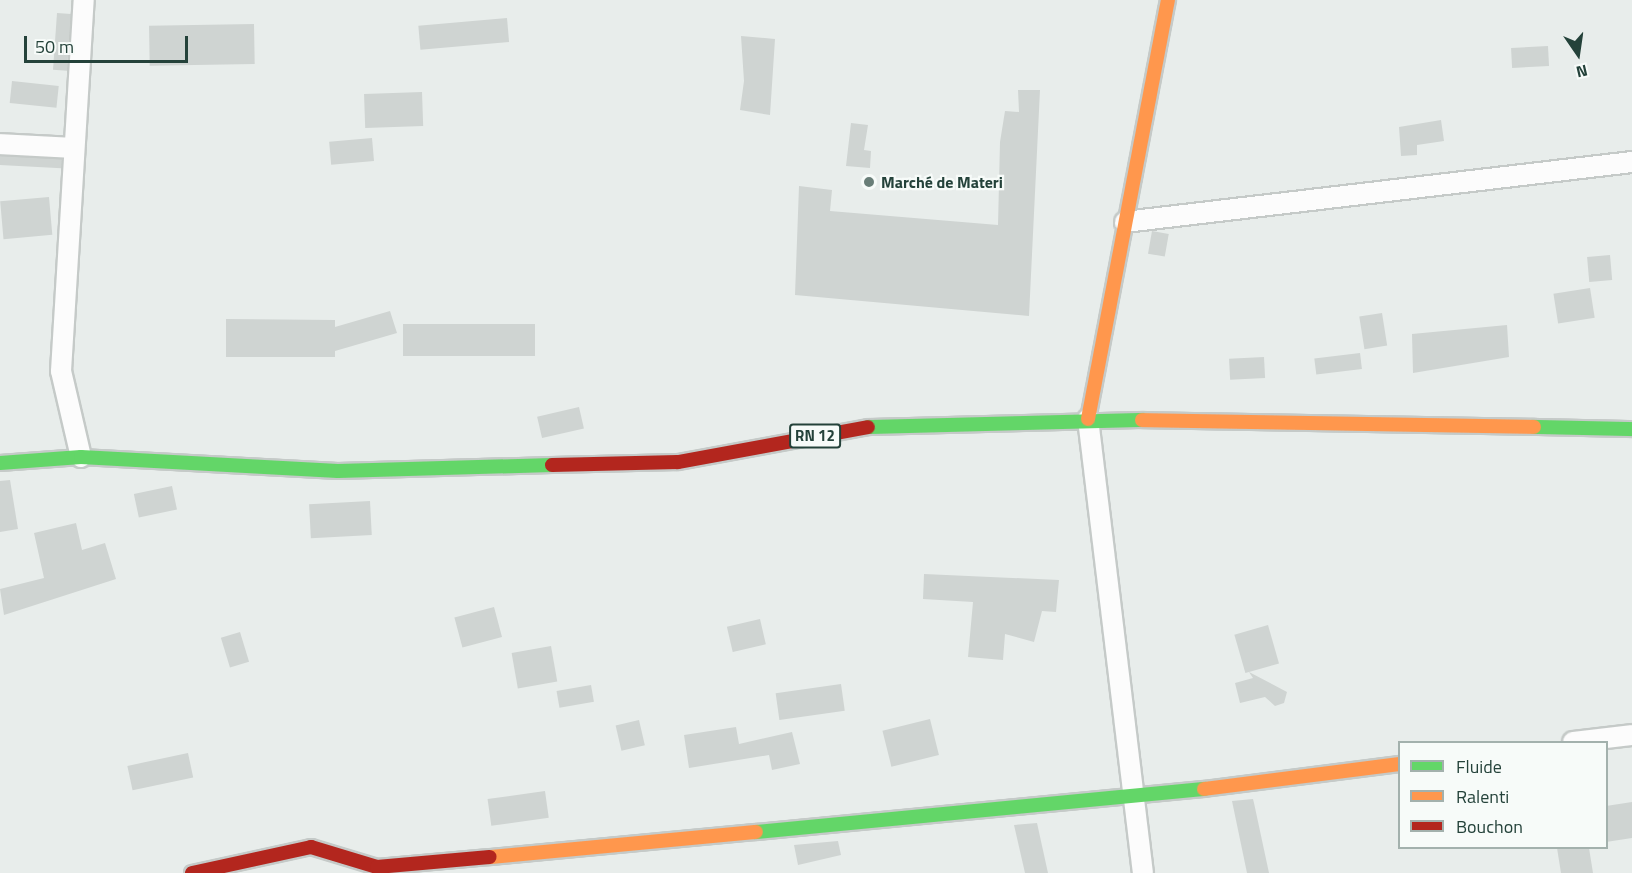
<!DOCTYPE html>
<meta charset="utf-8">
<style>
body{margin:0}
#map{position:relative;width:1632px;height:873px;overflow:hidden;background:#e8edeb;font-family:"Titillium Web",sans-serif}
div>[style]{position:absolute}
.building>*{inset:0;background:#cfd4d2;transform-origin:0 0}
.roads{filter:drop-shadow(2px 0 #c5cac8) drop-shadow(-2px 0 #c5cac8) drop-shadow(0 2px #c5cac8) drop-shadow(0 -2px #c5cac8)}
.street>*{height:20px;margin:-10px;padding:0 10px;transform-origin:10px;border-radius:10px;background:#fcfcfc}
.fast>*{height:14px;margin:-7px;padding:0 7px;transform-origin:7px;border-radius:7px;background:#63d668}
.slow>*{height:14px;margin:-7px;padding:0 7px;transform-origin:7px;border-radius:7px;background:#ff974d}
.jam>*{height:14px;margin:-7px;padding:0 7px;transform-origin:7px;border-radius:7px;background:#b3261e}
.dots>*{width:16px;height:16px;translate:-50% -50%;box-sizing:border-box;border:3px solid #f7fbf9;border-radius:50%}
span{translate:-50% -50%;white-space:nowrap;text-align:center;line-height:1.15;-webkit-text-stroke:4.5px #f7fbf9;paint-order:stroke}
.shield-label span{padding:2px 4px;background:#f7fbf9;border:2px solid;border-radius:4px;-webkit-text-stroke-width:0}
.shield-label{font-size:15px;color:#24423a;font-weight:700}
.poi-label{font-size:16px;color:#24423a;font-weight:700}
.left{translate:0 -50%;text-align:left}
.legend{position:absolute;left:1398px;top:741px;width:210px;height:108px;box-sizing:border-box;background:#f7fbf9;border:2px solid #a3b1ad;margin:0;padding:8px 10px;list-style:none;font-size:18px;color:#24423a}
.legend li{display:flex;align-items:center;gap:12px;height:30px}
.legend b{width:30px;border:2px solid #a3b1ad}
.north{position:absolute;left:1548px;top:24px;width:60px;height:60px;-webkit-text-stroke:4px #f7fbf9;paint-order:stroke;rotate:167deg;font-size:16px;font-weight:700;line-height:24px;text-align:center;color:#24423a}
.north::after{content:'';display:block;margin:auto;width:21px;height:27px;background:#24423a;clip-path:polygon(50% 0,100% 100%,50% 72%,0 100%)}
.scale{position:absolute;left:24px;top:36px;width:164px;height:27px;box-sizing:border-box;border:3px solid #24423a;border-top:0;padding-left:8px;font-size:18px;line-height:21px;white-space:nowrap;color:#24423a;-webkit-text-stroke:4px #f7fbf9;paint-order:stroke}
</style>
<div id="map">
<div class="building">
<div style="left:57px;top:13px;width:14px;height:57px;rotate:4deg"></div>
<div style="left:507px;top:18px;width:24px;height:89px;rotate:85deg"></div>
<div style="left:254px;top:24px;width:40px;height:105px;rotate:89deg"></div>
<div style="clip-path:polygon(741px 36px,775px 39px,770px 115px,740px 110px,744px 81px)"></div>
<div style="left:1548px;top:46px;width:20px;height:37px;rotate:87deg"></div>
<div style="left:12px;top:81px;width:47px;height:22px;rotate:6deg"></div>
<div style="clip-path:polygon(1018px 90px,1040px 90px,1029px 316px,795px 295px,799px 186px,832px 190px,830px 211px,998px 225px,1000px 142px,1005px 111px,1019px 112px)"></div>
<div style="left:422px;top:92px;width:34px;height:58px;rotate:88deg"></div>
<div style="clip-path:polygon(1441px 120px,1444px 141px,1417px 145px,1417px 155px,1401px 156px,1399px 127px)"></div>
<div style="clip-path:polygon(851px 123px,868px 125px,864px 150px,871px 151px,870px 168px,846px 166px)"></div>
<div style="left:372px;top:138px;width:23px;height:43px;rotate:85deg"></div>
<div style="left:0;top:156px;width:62px;height:9px;rotate:3deg"></div>
<div style="left:49px;top:197px;width:38px;height:49px;rotate:85deg"></div>
<div style="left:1152px;top:231px;width:17px;height:23px;rotate:10deg"></div>
<div style="left:1610px;top:255px;width:25px;height:23px;rotate:85deg"></div>
<div style="left:1590px;top:288px;width:30px;height:37px;rotate:81deg"></div>
<div style="clip-path:polygon(390px 311px,397px 333px,335px 351px,335px 357px,226px 357px,226px 319px,335px 320px,335px 327px)"></div>
<div style="left:1382px;top:313px;width:33px;height:23px;rotate:81deg"></div>
<div style="left:535px;top:324px;width:32px;height:132px;rotate:90deg"></div>
<div style="clip-path:polygon(1507px 325px,1509px 357px,1413px 373px,1412px 334px)"></div>
<div style="left:1360px;top:353px;width:16px;height:46px;rotate:83deg"></div>
<div style="left:1264px;top:357px;width:21px;height:35px;rotate:87deg"></div>
<div style="left:579px;top:407px;width:22px;height:43px;rotate:77deg"></div>
<div style="clip-path:polygon(10px 480px,18px 529px,0 532px,0 481px)"></div>
<div style="left:172px;top:486px;width:24px;height:39px;rotate:78deg"></div>
<div style="left:370px;top:501px;width:34px;height:61px;rotate:87deg"></div>
<div style="clip-path:polygon(76px 523px,82px 550px,105px 543px,116px 579px,4px 615px,0 589px,44px 578px,34px 533px)"></div>
<div style="clip-path:polygon(924px 574px,1059px 580px,1056px 612px,1042px 611px,1034px 642px,1005px 634px,1003px 660px,968px 657px,973px 602px,923px 599px)"></div>
<div style="left:494px;top:607px;width:31px;height:41px;rotate:75deg"></div>
<div style="left:760px;top:619px;width:26px;height:34px;rotate:77deg"></div>
<div style="left:1268px;top:625px;width:40px;height:35px;rotate:74deg"></div>
<div style="left:240px;top:632px;width:31px;height:20px;rotate:73deg"></div>
<div style="left:551px;top:646px;width:36px;height:40px;rotate:80deg"></div>
<div style="clip-path:polygon(1249px 672px,1287px 692px,1284px 703px,1275px 706px,1265px 697px,1240px 703px,1235px 683px,1253px 678px)"></div>
<div style="left:841px;top:684px;width:27px;height:66px;rotate:82deg"></div>
<div style="left:591px;top:685px;width:17px;height:35px;rotate:80deg"></div>
<div style="left:930px;top:719px;width:37px;height:49px;rotate:76deg"></div>
<div style="left:639px;top:720px;width:26px;height:24px;rotate:77deg"></div>
<div style="clip-path:polygon(736px 727px,739px 744px,792px 732px,800px 764px,772px 770px,769px 755px,689px 768px,684px 735px)"></div>
<div style="left:188px;top:753px;width:25px;height:62px;rotate:78deg"></div>
<div style="left:545px;top:791px;width:27px;height:58px;rotate:82deg"></div>
<div style="clip-path:polygon(1253px 799px,1254px 803px,1269px 873px,1247px 873px,1232px 801px)"></div>
<div style="clip-path:polygon(1632px 802px,1632px 838px,1606px 842px,1606px 806px)"></div>
<div style="clip-path:polygon(1037px 823px,1048px 873px,1025px 873px,1014px 825px)"></div>
<div style="clip-path:polygon(838px 841px,841px 855px,798px 865px,794px 845px)"></div>
<div style="clip-path:polygon(1557px 848px,1589px 848px,1593px 873px,1561px 873px)"></div>
</div>
<div class="roads">
<div class="street">
<div style="left:0;top:144px;width:74px;rotate:3.1deg"></div>
<div style="left:1125px;top:222px;width:511px;rotate:-6.75deg"></div>
<div style="left:1088px;top:419px;width:457px;rotate:83.1deg"></div>
<div style="left:81px;top:457px;width:88px;rotate:-103.1deg"></div>
<div style="left:61px;top:371px;width:372px;rotate:-86.5deg"></div>
<div style="left:1573px;top:742px;width:59px;rotate:-6.8deg"></div>
</div>
<div class="fast">
<div style="left:868px;top:427px;width:274px;rotate:-1.5deg"></div>
<div style="left:1534px;top:427px;width:98px;rotate:1.2deg"></div>
<div style="left:0;top:463px;width:81px;rotate:-4.2deg"></div>
<div style="left:81px;top:457px;width:257px;rotate:3.1deg"></div>
<div style="left:338px;top:471px;width:214px;rotate:-1.6deg"></div>
<div style="left:756px;top:832px;width:450px;rotate:-5.5deg"></div>
</div>
<div class="slow">
<div style="left:1088px;top:419px;width:427px;rotate:-79.2deg"></div>
<div style="left:1142px;top:420px;width:392px;rotate:1deg"></div>
<div style="left:1204px;top:789px;width:198px;rotate:-7.3deg"></div>
<div style="left:490px;top:857px;width:267px;rotate:-5.4deg"></div>
</div>
<div class="jam">
<div style="left:552px;top:465px;width:126px;rotate:-1.4deg"></div>
<div style="left:678px;top:462px;width:193px;rotate:-10.4deg"></div>
<div style="left:192px;top:873px;width:122px;rotate:-12.3deg"></div>
<div style="left:311px;top:847px;width:69px;rotate:16.9deg"></div>
<div style="left:377px;top:867px;width:113px;rotate:-5.1deg"></div>
</div>
</div>
<div class="dots">
<div style="left:869px;top:182px;background:#697e78"></div>
</div>
<div class="shield-label">
<span style="left:815px;top:436px">RN 12</span>
</div>
<div class="poi-label">
<span class="left" style="left:881px;top:182px">Marché de Materi</span>
</div>
<ul class="legend">
<li><b style="height:8px;background:#63d668"></b>Fluide</li>
<li><b style="height:8px;background:#ff974d"></b>Ralenti</li>
<li><b style="height:8px;background:#b3261e"></b>Bouchon</li>
</ul>
<div class="north">N</div>
<div class="scale">50 m</div>
</div>
